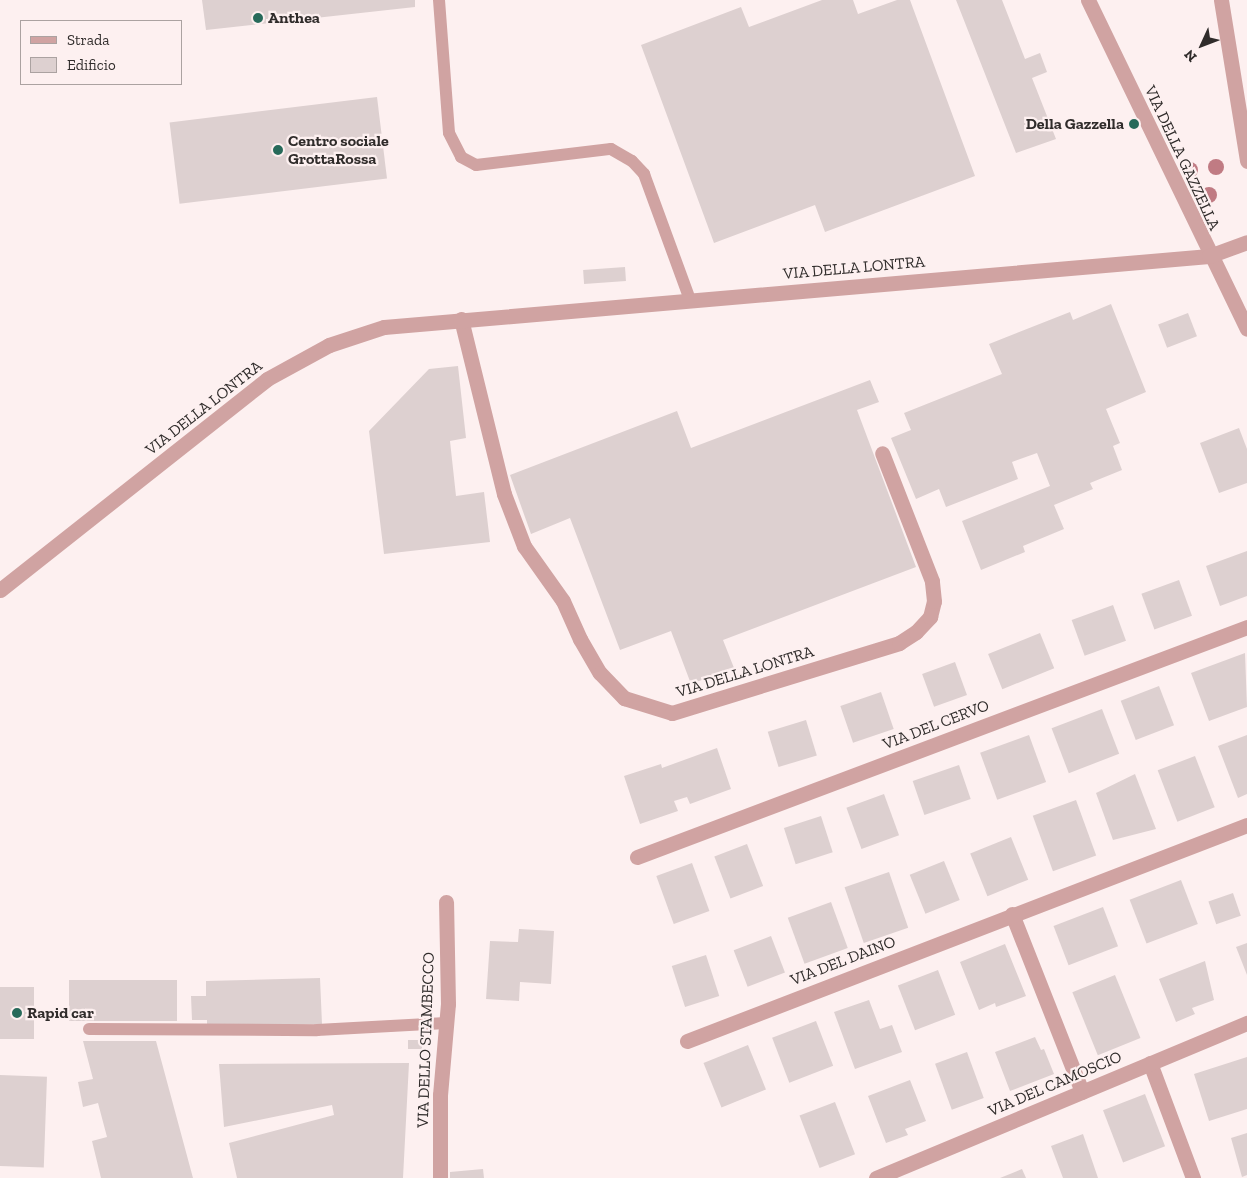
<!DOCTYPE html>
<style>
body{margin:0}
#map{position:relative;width:1247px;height:1178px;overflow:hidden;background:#fdf0f0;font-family:"Zilla Slab",serif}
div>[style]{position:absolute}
.building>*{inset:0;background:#ddd0d0;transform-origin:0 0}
.lane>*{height:12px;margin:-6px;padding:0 6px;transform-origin:6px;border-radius:6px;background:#d0a3a2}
.street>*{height:15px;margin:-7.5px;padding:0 7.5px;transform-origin:7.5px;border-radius:7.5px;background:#d0a3a2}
.trees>*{width:16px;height:16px;margin:-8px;border-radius:50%;background:#c07b83}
.dots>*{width:14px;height:14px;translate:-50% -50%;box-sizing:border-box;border:2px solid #fdf0f0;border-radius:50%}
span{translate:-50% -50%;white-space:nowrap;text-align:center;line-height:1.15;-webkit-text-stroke:4.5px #fdf0f0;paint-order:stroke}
.poi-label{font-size:16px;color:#302c2b;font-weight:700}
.left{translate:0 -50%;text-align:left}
.right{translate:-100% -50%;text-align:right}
.street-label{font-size:16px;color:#302c2b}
.legend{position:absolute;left:20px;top:20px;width:162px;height:65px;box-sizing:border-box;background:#fdf0f0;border:1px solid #aba2a1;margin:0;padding:6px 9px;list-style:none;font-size:15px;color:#302c2b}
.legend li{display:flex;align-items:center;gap:10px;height:25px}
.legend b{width:25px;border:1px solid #aba2a1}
.north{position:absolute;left:1177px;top:20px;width:50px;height:50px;-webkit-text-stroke:4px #fdf0f0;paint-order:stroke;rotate:227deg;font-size:14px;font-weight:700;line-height:20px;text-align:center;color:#302c2b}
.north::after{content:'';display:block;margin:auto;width:18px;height:22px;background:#302c2b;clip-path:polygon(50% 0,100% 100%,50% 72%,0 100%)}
</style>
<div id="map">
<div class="building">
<div style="clip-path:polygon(202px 0,415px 0,415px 7px,206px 30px)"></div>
<div style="clip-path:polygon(822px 0,853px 0,858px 14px,897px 0,910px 0,975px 176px,825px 232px,815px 205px,714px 243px,641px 45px,741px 7px,749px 27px)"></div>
<div style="clip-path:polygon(956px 0,1002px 0,1025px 59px,1040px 53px,1047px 72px,1032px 78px,1056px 139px,1016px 153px)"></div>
<div style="left:377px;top:97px;width:82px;height:209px;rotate:83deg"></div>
<div style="left:625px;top:267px;width:14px;height:42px;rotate:86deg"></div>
<div style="clip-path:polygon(1111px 304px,1146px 392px,1106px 409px,1120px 443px,1113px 446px,1122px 470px,1090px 483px,1093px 489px,1054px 505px,1064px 529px,1023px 546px,1025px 552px,981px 570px,962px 521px,1050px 486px,1037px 453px,1012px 462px,1018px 479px,946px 507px,939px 489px,916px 499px,891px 438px,911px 430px,904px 413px,1002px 374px,989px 344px,1070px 312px,1073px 320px)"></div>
<div style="left:1188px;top:313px;width:25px;height:32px;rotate:69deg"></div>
<div style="clip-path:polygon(458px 366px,466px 438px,450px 441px,456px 496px,484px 492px,490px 542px,384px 554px,369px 431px,429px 369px)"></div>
<div style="clip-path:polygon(870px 380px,879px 402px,857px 410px,916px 567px,723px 640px,734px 668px,691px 684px,671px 631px,620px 650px,570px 518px,531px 534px,510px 475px,677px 411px,691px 448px)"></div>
<div style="clip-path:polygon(1239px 428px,1247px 449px,1247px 483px,1219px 493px,1200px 443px)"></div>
<div style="clip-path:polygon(1247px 551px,1247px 596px,1220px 606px,1206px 566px)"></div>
<div style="left:1179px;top:580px;width:38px;height:40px;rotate:70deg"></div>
<div style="left:1113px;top:605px;width:38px;height:44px;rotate:70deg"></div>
<div style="left:1040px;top:633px;width:38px;height:56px;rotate:68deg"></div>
<div style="clip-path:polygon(1245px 653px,1247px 707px,1209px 721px,1191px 673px)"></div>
<div style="left:955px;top:662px;width:35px;height:35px;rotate:70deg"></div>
<div style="left:1159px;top:686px;width:42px;height:41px;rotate:69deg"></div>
<div style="left:881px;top:692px;width:39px;height:43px;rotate:71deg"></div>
<div style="left:1102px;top:709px;width:48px;height:54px;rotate:69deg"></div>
<div style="left:806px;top:720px;width:37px;height:40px;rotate:73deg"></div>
<div style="left:1029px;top:735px;width:50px;height:52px;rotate:70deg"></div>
<div style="clip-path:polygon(1247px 735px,1247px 794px,1238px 798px,1218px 746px)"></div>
<div style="clip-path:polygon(717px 748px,731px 789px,690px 804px,687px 797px,674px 801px,678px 811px,640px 824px,624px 776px,661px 764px,662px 768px)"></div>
<div style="left:1195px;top:756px;width:55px;height:40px;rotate:69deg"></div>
<div style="left:959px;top:765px;width:36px;height:49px;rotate:71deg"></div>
<div style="clip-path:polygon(1135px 774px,1156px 829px,1113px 840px,1096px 793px)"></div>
<div style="left:884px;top:794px;width:44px;height:40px;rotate:70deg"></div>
<div style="left:1076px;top:800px;width:59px;height:46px;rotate:70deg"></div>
<div style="left:821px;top:816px;width:38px;height:39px;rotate:72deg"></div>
<div style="left:1011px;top:837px;width:46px;height:44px;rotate:68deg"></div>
<div style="left:747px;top:844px;width:45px;height:35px;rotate:69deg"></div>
<div style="left:944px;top:861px;width:42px;height:37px;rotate:68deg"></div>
<div style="left:692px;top:863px;width:51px;height:38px;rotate:70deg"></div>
<div style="left:889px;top:872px;width:59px;height:47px;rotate:71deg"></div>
<div style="left:1181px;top:880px;width:47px;height:55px;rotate:69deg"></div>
<div style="left:1233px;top:893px;width:24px;height:26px;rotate:71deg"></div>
<div style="left:831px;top:902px;width:49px;height:46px;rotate:70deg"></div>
<div style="left:1103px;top:907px;width:42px;height:53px;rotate:69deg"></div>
<div style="clip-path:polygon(519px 929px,554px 931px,551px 984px,520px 982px,519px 1001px,486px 999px,490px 941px,518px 942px)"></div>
<div style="left:771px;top:936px;width:39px;height:40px;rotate:69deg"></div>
<div style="clip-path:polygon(1247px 943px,1247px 975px,1236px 947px)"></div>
<div style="clip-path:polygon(1005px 944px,1026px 996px,996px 1007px,995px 1003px,979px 1010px,960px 962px)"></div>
<div style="left:706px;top:955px;width:43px;height:36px;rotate:72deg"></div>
<div style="clip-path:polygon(1205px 961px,1214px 1000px,1192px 1008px,1195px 1014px,1176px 1022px,1159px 979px)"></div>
<div style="left:938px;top:970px;width:48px;height:43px;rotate:69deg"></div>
<div style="left:1115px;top:975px;width:68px;height:46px;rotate:68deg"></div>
<div style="clip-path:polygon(320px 978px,322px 1024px,207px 1027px,207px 1020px,192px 1020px,191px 996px,206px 996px,206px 981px)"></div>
<div style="left:69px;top:980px;width:108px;height:41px"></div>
<div style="left:0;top:987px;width:34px;height:52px"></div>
<div style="clip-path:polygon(869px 1000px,880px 1029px,892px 1025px,902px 1052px,855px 1069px,834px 1012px)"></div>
<div style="left:816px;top:1021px;width:48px;height:47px;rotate:69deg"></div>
<div style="clip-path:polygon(1035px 1037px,1041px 1050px,1044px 1049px,1054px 1074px,1010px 1091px,995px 1052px)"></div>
<div style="left:408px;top:1040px;width:14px;height:9px"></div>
<div style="clip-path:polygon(83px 1041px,156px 1041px,193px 1178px,101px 1178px,92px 1141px,107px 1137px,98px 1103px,83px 1107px,78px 1082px,93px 1079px)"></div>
<div style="left:748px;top:1045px;width:48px;height:48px;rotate:68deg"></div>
<div style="left:967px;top:1052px;width:49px;height:34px;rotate:70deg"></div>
<div style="clip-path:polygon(1247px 1057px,1247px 1109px,1209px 1121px,1194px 1074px)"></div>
<div style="clip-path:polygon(409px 1063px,403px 1178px,237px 1178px,229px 1143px,334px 1115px,332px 1105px,224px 1127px,219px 1064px)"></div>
<div style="left:0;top:1075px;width:47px;height:91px;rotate:2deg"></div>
<div style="clip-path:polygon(910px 1080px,926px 1121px,905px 1129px,908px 1135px,886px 1143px,868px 1096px)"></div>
<div style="left:1145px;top:1094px;width:56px;height:45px;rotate:69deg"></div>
<div style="left:835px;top:1102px;width:56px;height:38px;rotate:69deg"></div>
<div style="clip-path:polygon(1247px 1133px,1247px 1175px,1242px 1177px,1231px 1138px)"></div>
<div style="clip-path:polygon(1083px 1134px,1098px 1178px,1063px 1178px,1051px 1146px)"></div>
<div style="clip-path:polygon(483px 1169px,484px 1178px,450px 1178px,450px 1172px)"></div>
<div style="clip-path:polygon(1022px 1169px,1026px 1178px,1000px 1178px)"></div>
</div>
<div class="lane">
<div style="left:439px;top:0;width:133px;rotate:85.7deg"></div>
<div style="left:449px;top:133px;width:27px;rotate:63deg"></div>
<div style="left:461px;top:157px;width:17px;rotate:28deg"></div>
<div style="left:476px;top:165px;width:136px;rotate:-6.8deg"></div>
<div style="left:611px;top:149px;width:24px;rotate:30deg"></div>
<div style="left:632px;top:161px;width:18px;rotate:47deg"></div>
<div style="left:644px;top:174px;width:134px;rotate:69.9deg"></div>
<div style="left:89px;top:1029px;width:228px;rotate:0.3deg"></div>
<div style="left:317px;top:1030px;width:129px;rotate:-3.1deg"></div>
</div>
<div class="street">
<div style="left:1088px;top:0;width:365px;rotate:64.2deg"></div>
<div style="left:1221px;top:0;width:163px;rotate:80.8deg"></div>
<div style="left:461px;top:319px;width:180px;rotate:76.2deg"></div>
<div style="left:504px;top:494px;width:56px;rotate:69deg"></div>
<div style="left:524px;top:546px;width:67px;rotate:54.7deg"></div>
<div style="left:563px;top:601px;width:42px;rotate:65.9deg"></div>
<div style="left:580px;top:639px;width:39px;rotate:60deg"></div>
<div style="left:600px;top:673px;width:35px;rotate:46deg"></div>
<div style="left:624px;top:698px;width:50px;rotate:17.4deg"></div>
<div style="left:672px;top:713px;width:238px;rotate:-17.1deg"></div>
<div style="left:899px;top:643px;width:20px;rotate:-33deg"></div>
<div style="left:916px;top:632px;width:21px;rotate:-47deg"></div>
<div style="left:930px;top:617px;width:16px;rotate:-76deg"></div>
<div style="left:934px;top:601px;width:20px;rotate:-96deg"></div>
<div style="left:932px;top:581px;width:137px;rotate:-111.3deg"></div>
<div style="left:0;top:590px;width:340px;rotate:-38.3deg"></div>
<div style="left:267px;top:379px;width:71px;rotate:-28.7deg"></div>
<div style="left:329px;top:345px;width:58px;rotate:-18.1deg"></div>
<div style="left:384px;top:327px;width:828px;rotate:-4.92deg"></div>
<div style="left:1209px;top:256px;width:40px;rotate:-20.2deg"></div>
<div style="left:637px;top:857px;width:652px;rotate:-20.66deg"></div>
<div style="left:1012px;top:914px;width:191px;rotate:68.5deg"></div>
<div style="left:687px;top:1041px;width:600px;rotate:-21.09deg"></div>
<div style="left:1150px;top:1063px;width:123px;rotate:69.5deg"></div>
<div style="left:440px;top:1178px;width:83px;rotate:-90deg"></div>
<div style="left:440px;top:1095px;width:91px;rotate:-85deg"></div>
<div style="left:448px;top:1004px;width:102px;rotate:-91.1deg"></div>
<div style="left:876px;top:1178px;width:402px;rotate:-22.7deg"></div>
</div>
<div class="trees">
<div style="left:1216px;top:167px"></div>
<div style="left:1190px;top:170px"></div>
<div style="left:1209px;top:195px"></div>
</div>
<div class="dots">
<div style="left:258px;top:18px;background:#276a5a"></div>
<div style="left:1134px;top:124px;background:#276a5a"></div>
<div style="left:278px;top:150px;background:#276a5a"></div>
<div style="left:17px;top:1013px;background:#276a5a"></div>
</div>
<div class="poi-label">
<span class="left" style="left:268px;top:18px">Anthea</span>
<span class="right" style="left:1124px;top:124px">Della Gazzella</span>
<span class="left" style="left:288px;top:150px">Centro sociale<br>GrottaRossa</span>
<span class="left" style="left:27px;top:1013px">Rapid car</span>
</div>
<div class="street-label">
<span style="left:1182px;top:158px;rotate:65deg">VIA DELLA GAZZELLA</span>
<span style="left:854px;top:268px;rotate:-5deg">VIA DELLA LONTRA</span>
<span style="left:204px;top:408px;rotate:-38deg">VIA DELLA LONTRA</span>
<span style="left:745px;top:672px;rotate:-17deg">VIA DELLA LONTRA</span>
<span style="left:936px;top:725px;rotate:-21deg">VIA DEL CERVO</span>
<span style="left:843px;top:961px;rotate:-21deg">VIA DEL DAINO</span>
<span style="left:426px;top:1040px;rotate:-88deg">VIA DELLO STAMBECCO</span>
<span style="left:1055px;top:1084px;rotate:-23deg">VIA DEL CAMOSCIO</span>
</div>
<ul class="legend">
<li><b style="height:6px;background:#d0a3a2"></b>Strada</li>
<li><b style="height:14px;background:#ddd0d0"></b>Edificio</li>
</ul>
<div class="north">N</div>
</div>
